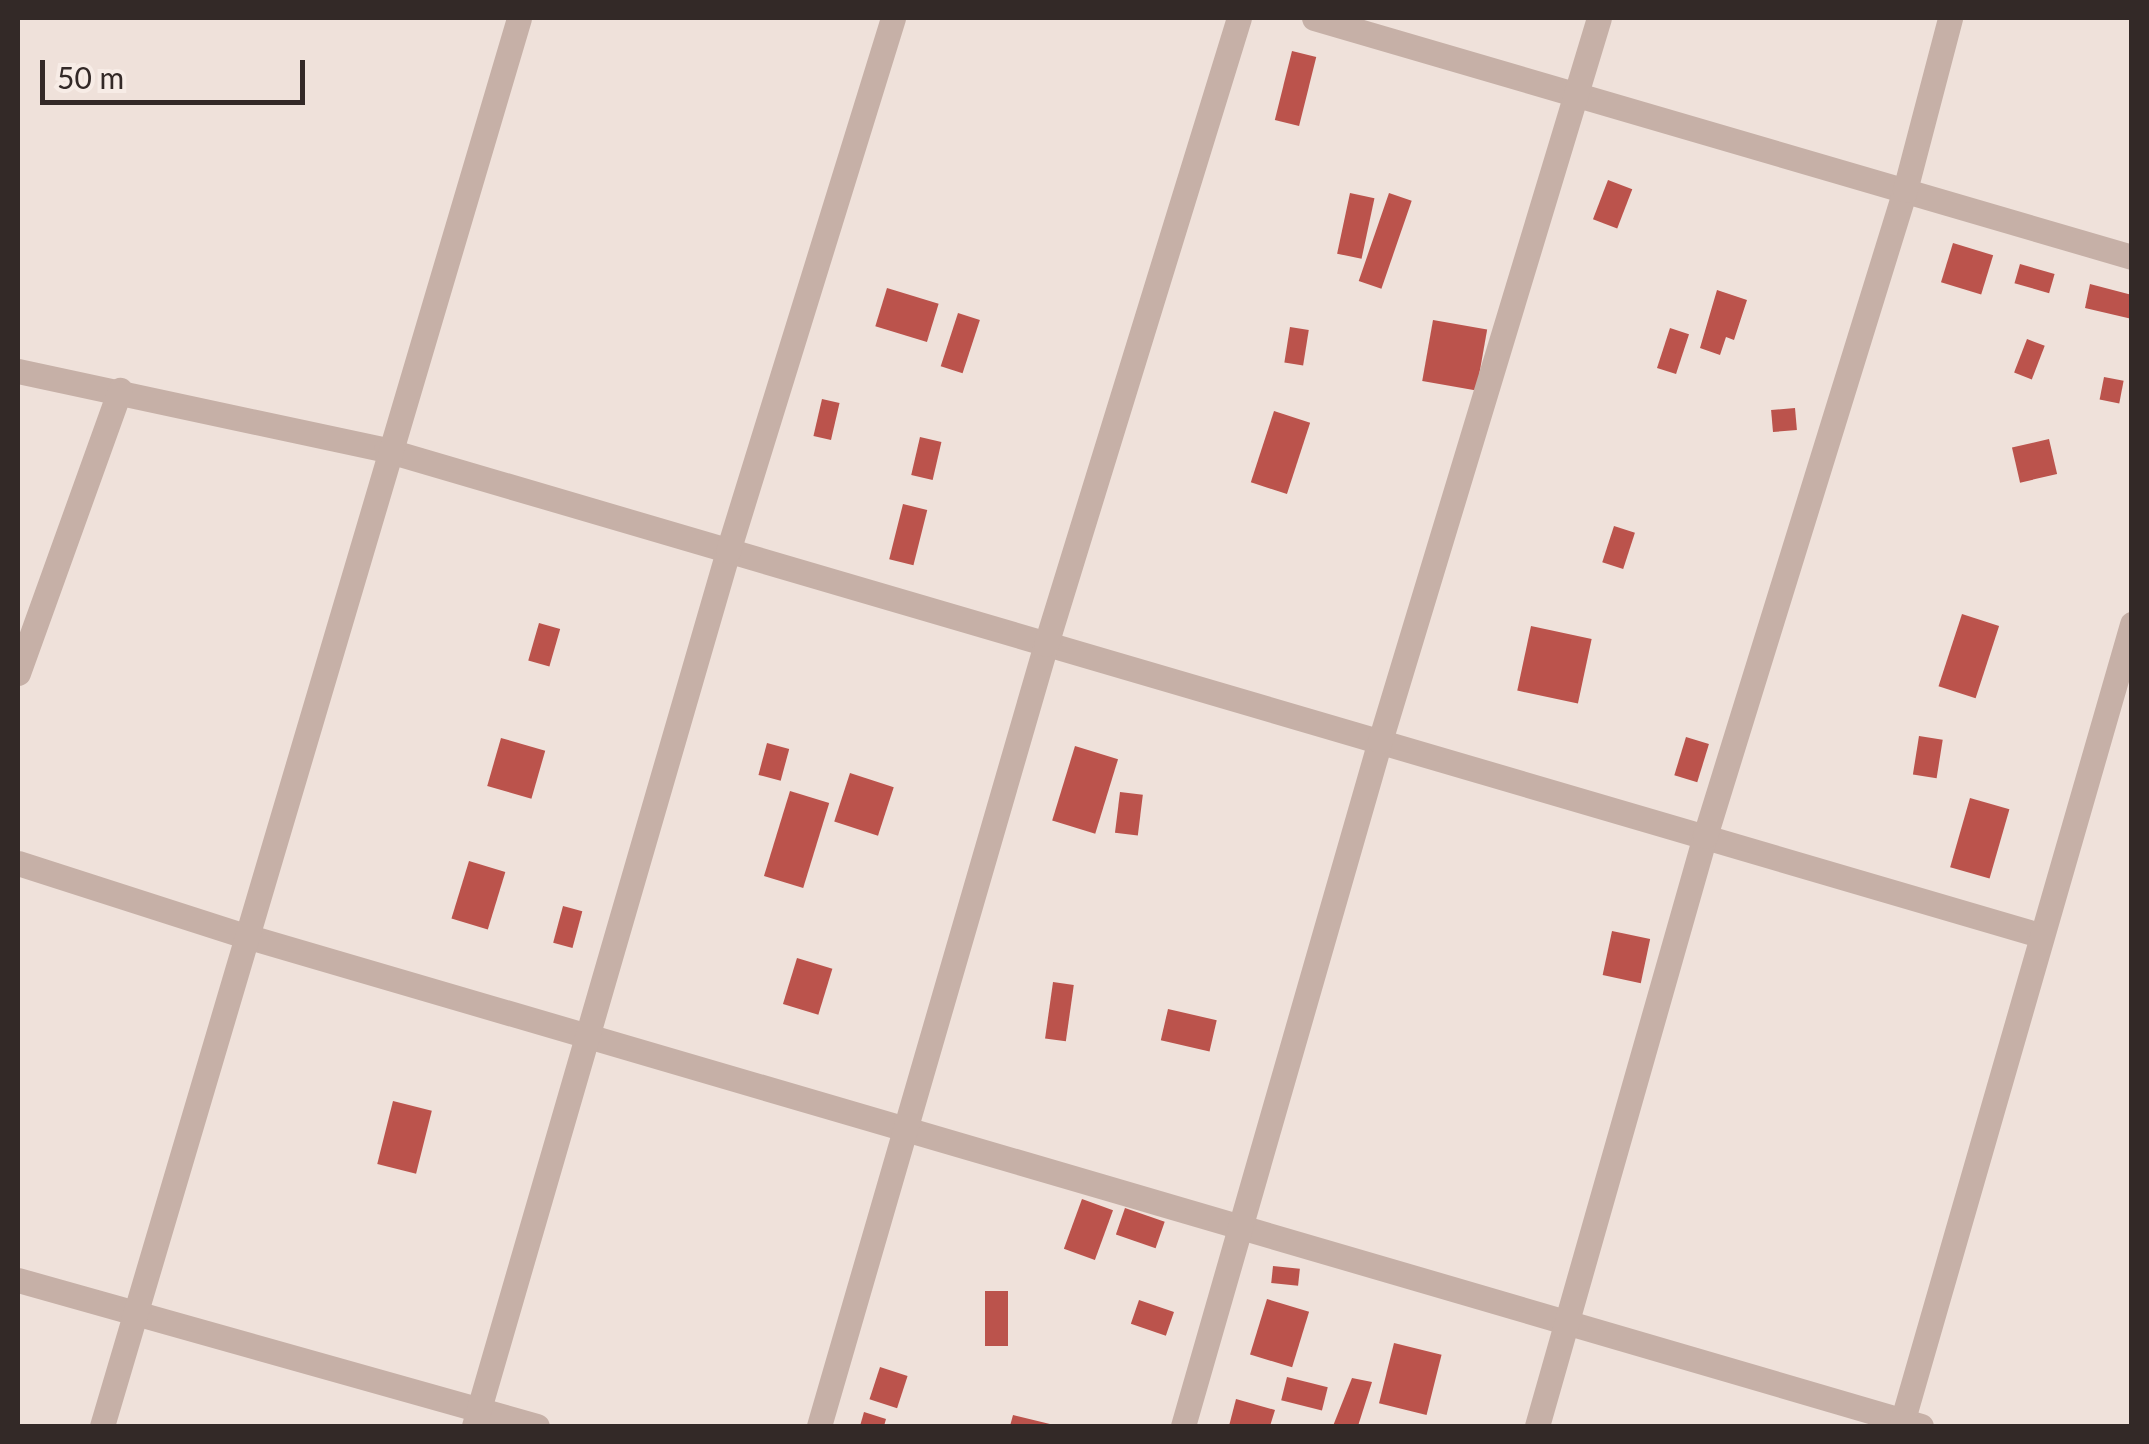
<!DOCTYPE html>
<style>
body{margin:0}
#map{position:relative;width:2149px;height:1444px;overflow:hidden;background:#efe1da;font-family:Lato,sans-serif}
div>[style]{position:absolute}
.building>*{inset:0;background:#bb534c;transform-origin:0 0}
.minor>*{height:25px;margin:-12.5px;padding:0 12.5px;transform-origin:12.5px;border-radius:12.5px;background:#c6b0a7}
span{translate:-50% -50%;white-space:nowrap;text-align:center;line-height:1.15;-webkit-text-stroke:10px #f7ece6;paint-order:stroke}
.frame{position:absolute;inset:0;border:20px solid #332927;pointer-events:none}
.scale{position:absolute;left:40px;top:60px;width:265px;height:45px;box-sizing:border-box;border:5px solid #332927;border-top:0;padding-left:12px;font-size:30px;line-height:35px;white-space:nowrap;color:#332927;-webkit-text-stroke:8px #f7ece6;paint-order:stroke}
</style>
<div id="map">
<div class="building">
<div style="left:1292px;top:51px;width:25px;height:71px;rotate:14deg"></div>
<div style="left:1608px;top:180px;width:26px;height:42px;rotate:21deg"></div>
<div style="left:1350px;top:193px;width:25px;height:62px;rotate:12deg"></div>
<div style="left:1389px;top:193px;width:24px;height:93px;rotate:19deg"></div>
<div style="left:1953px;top:243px;width:42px;height:41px;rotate:17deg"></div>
<div style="left:2020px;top:264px;width:36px;height:20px;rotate:16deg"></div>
<div style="clip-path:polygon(2090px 284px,2132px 295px,2132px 319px,2085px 308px)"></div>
<div style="left:887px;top:288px;width:54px;height:40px;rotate:17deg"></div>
<div style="clip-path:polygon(1717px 290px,1747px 300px,1734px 340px,1726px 337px,1720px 355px,1700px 348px)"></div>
<div style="left:958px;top:313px;width:23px;height:56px;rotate:18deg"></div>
<div style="left:1433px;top:320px;width:55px;height:62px;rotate:10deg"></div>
<div style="left:1290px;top:327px;width:19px;height:36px;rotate:9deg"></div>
<div style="left:1670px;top:328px;width:20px;height:42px;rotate:18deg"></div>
<div style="left:2027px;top:339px;width:19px;height:36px;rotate:21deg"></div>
<div style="left:2104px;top:377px;width:20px;height:23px;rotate:11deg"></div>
<div style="left:822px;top:399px;width:18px;height:38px;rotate:13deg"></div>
<div style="left:1795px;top:408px;width:22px;height:24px;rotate:85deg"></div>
<div style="left:1274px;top:411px;width:38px;height:75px;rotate:18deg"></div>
<div style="left:920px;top:437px;width:22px;height:39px;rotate:13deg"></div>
<div style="left:2049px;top:439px;width:36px;height:38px;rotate:77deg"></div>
<div style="left:903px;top:504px;width:25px;height:57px;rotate:14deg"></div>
<div style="left:1614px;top:526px;width:22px;height:38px;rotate:18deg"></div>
<div style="left:1962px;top:614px;width:39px;height:76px;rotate:18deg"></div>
<div style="left:539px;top:623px;width:22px;height:39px;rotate:16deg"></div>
<div style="left:1531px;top:626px;width:62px;height:66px;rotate:12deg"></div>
<div style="left:1919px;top:736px;width:24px;height:39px;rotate:9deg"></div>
<div style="left:1686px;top:737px;width:24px;height:40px;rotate:17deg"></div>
<div style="left:501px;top:738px;width:46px;height:50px;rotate:16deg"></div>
<div style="left:767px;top:743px;width:23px;height:33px;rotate:15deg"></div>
<div style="left:1075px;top:746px;width:45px;height:78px;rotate:17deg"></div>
<div style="left:850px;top:773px;width:46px;height:51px;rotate:18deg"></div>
<div style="left:790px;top:791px;width:41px;height:89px;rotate:17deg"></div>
<div style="left:1120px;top:792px;width:23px;height:41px;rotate:7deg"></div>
<div style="left:1970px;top:798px;width:41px;height:72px;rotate:16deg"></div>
<div style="left:469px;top:861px;width:38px;height:60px;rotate:17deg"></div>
<div style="left:563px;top:906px;width:20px;height:38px;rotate:15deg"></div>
<div style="left:1612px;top:931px;width:39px;height:45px;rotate:12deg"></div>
<div style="left:797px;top:958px;width:37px;height:48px;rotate:17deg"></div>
<div style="left:1053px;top:982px;width:21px;height:57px;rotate:8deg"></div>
<div style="left:1168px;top:1009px;width:50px;height:32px;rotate:13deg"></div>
<div style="left:393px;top:1101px;width:40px;height:65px;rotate:14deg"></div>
<div style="left:1082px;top:1199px;width:33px;height:53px;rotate:20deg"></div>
<div style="left:1125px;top:1208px;width:42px;height:28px;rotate:19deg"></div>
<div style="left:1273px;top:1266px;width:27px;height:17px;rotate:6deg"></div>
<div style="left:985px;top:1291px;width:23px;height:55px"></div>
<div style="left:1267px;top:1299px;width:44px;height:58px;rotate:17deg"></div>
<div style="left:1139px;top:1300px;width:37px;height:25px;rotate:19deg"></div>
<div style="left:1394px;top:1343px;width:49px;height:62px;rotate:14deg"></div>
<div style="left:880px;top:1367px;width:29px;height:34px;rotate:18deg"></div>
<div style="left:1287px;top:1377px;width:42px;height:24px;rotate:14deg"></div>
<div style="clip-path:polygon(1352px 1378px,1372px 1382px,1358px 1426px,1333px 1426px)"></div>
<div style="clip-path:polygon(1236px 1399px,1275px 1410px,1270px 1426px,1229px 1426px)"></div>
<div style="clip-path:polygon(864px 1412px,886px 1419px,884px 1426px,860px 1426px)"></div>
<div style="clip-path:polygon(1013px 1415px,1054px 1425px,1054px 1426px,1010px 1426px)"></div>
</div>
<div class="minor">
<div style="left:1314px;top:18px;width:852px;rotate:16.29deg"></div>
<div style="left:18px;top:371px;width:376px;rotate:12.1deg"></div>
<div style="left:386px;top:450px;width:1723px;rotate:16.35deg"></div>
<div style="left:18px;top:673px;width:301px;rotate:-70.2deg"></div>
<div style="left:18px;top:863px;width:243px;rotate:17.8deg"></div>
<div style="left:249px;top:937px;width:1742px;rotate:16.3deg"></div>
<div style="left:18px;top:1280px;width:539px;rotate:15.71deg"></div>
<div style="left:102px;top:1426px;width:1468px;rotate:-73.5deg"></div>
<div style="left:474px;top:1426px;width:911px;rotate:-73.81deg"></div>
<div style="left:728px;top:551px;width:558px;rotate:-72.8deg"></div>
<div style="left:819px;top:1426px;width:814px;rotate:-73.81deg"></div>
<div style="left:1046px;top:644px;width:655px;rotate:-72.87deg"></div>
<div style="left:1183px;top:1426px;width:713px;rotate:-73.96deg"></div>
<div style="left:1380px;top:741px;width:755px;rotate:-73.15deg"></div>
<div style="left:1537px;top:1426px;width:613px;rotate:-74.11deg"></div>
<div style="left:1705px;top:836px;width:676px;rotate:-72.8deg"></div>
<div style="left:1905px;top:190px;width:178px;rotate:-75.3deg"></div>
<div style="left:1901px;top:1426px;width:835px;rotate:-73.93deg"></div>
</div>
<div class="frame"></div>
<div class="scale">50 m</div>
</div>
